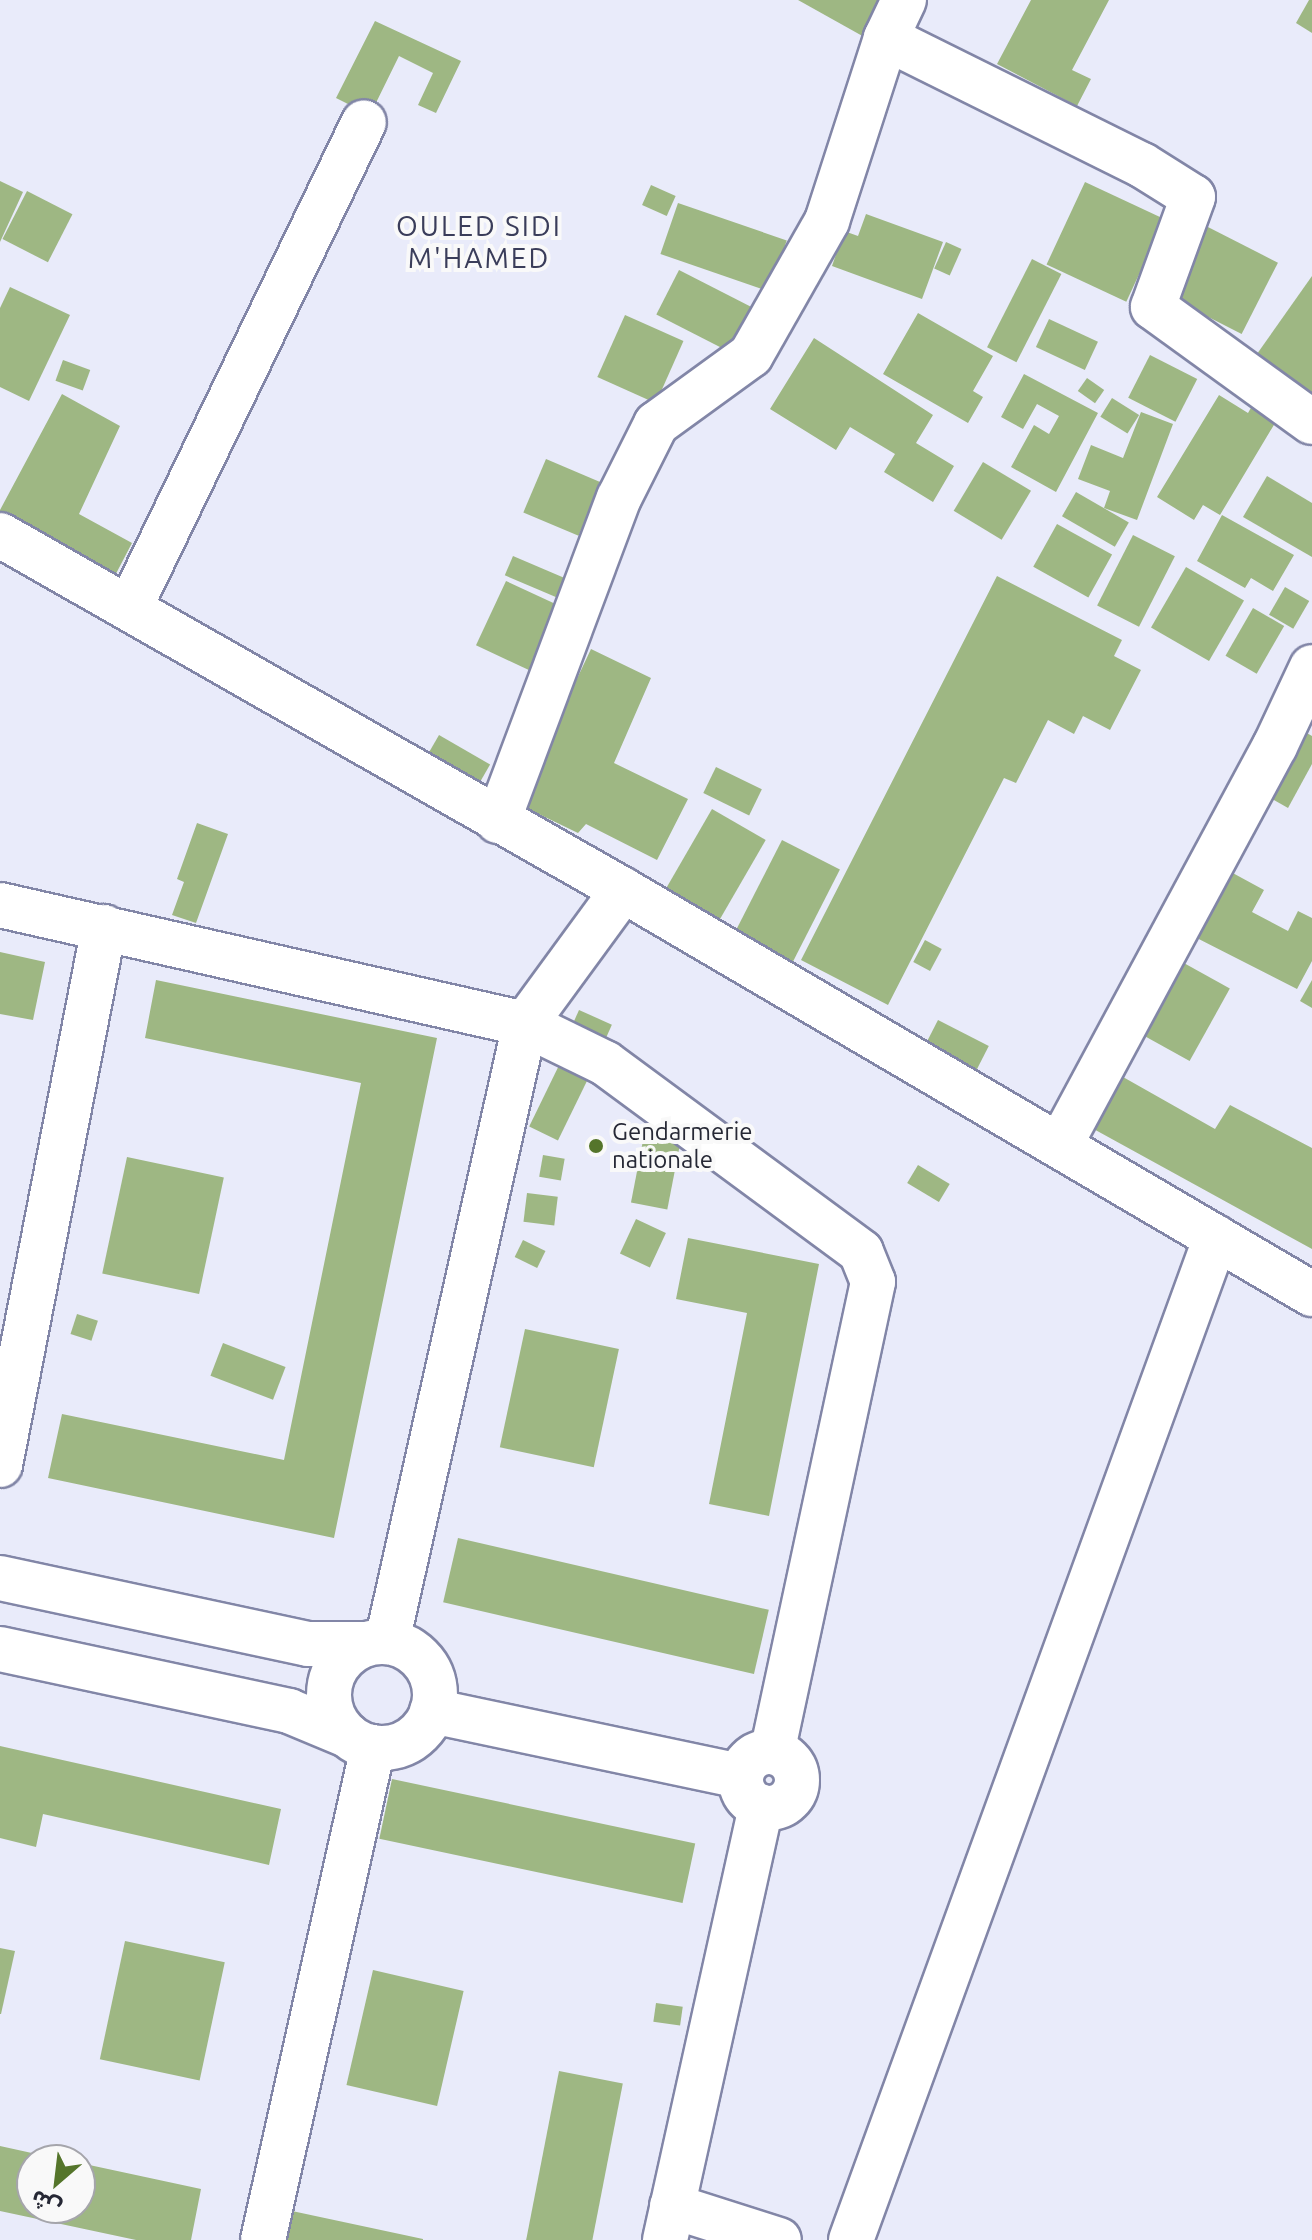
<!DOCTYPE html>
<meta charset="utf-8">
<style>
body{margin:0}
#map{position:relative;width:1312px;height:2240px;overflow:hidden;background:#e9ebfa;font-family:Ubuntu,"Noto Sans Arabic",sans-serif}
div>[style]{position:absolute}
.building>*{inset:0;background:#9eb783;transform-origin:0 0}
.roads{filter:drop-shadow(2px 0 #8286a7) drop-shadow(-2px 0 #8286a7) drop-shadow(0 2px #8286a7) drop-shadow(0 -2px #8286a7)}
.minor>*{height:44px;margin:-22px;padding:0 22px;transform-origin:22px;border-radius:22px;background:#fff}
.minor>.ring{margin:-22px;padding:0;box-sizing:content-box;background:none;border:44px solid #fff;border-radius:50%}
.major>*{height:44px;margin:-22px;padding:0 22px;transform-origin:22px;border-radius:22px;background:#fff}
.dots>*{width:22px;height:22px;translate:-50% -50%;box-sizing:border-box;border:4px solid #f9f9f9;border-radius:50%}
span{translate:-50% -50%;white-space:nowrap;text-align:center;line-height:1.15;-webkit-text-stroke:8px #f9f9f9;paint-order:stroke}
.poi-label{font-size:24px;color:#262835}
.left{translate:0 -50%;text-align:left}
.quarter-label{font-size:28px;color:#3a3d5a;letter-spacing:2px}
.north{position:absolute;left:16px;top:2144px;width:80px;height:80px;box-sizing:border-box;background:#f9f9f9;border:2px solid #a5a5ab;border-radius:50%;rotate:208deg;font-size:22px;font-weight:700;line-height:32px;text-align:center;color:#262835}
.north::after{content:'';display:block;margin:auto;width:28px;height:36px;background:#55752b;clip-path:polygon(50% 0,100% 100%,50% 72%,0 100%)}
</style>
<div id="map">
<div class="building">
<div style="clip-path:polygon(798px 0,885px 0,866px 38px)"></div>
<div style="clip-path:polygon(1031px 0,1109px 0,1072px 70px,1091px 79px,1077px 106px,997px 64px)"></div>
<div style="clip-path:polygon(1309px 0,1312px 0,1312px 33px,1296px 23px)"></div>
<div style="clip-path:polygon(375px 21px,461px 61px,436px 113px,418px 105px,433px 73px,399px 56px,370px 115px,336px 98px)"></div>
<div style="clip-path:polygon(0 181px,23px 192px,0 242px)"></div>
<div style="left:1085px;top:182px;width:88px;height:91px;rotate:25deg"></div>
<div style="left:651px;top:185px;width:27px;height:22px;rotate:24deg"></div>
<div style="left:27px;top:191px;width:51px;height:54px;rotate:27deg"></div>
<div style="left:678px;top:203px;width:115px;height:54px;rotate:19deg"></div>
<div style="clip-path:polygon(866px 214px,943px 242px,922px 299px,832px 266px,844px 231px,858px 236px)"></div>
<div style="left:1204px;top:225px;width:83px;height:80px;rotate:27deg"></div>
<div style="left:946px;top:242px;width:17px;height:29px;rotate:24deg"></div>
<div style="left:1032px;top:259px;width:33px;height:99px;rotate:27deg"></div>
<div style="left:679px;top:270px;width:84px;height:50px;rotate:27deg"></div>
<div style="clip-path:polygon(1312px 276px,1312px 403px,1252px 361px)"></div>
<div style="clip-path:polygon(10px 287px,70px 315px,29px 401px,0 387px,0 308px)"></div>
<div style="clip-path:polygon(918px 313px,993px 356px,973px 391px,983px 397px,968px 423px,883px 374px)"></div>
<div style="left:625px;top:315px;width:64px;height:68px;rotate:24deg"></div>
<div style="left:1049px;top:319px;width:54px;height:31px;rotate:25deg"></div>
<div style="clip-path:polygon(814px 338px,933px 415px,916px 443px,954px 466px,933px 502px,884px 472px,895px 454px,850px 427px,836px 450px,770px 409px)"></div>
<div style="left:1150px;top:355px;width:53px;height:48px;rotate:27deg"></div>
<div style="left:63px;top:360px;width:29px;height:22px;rotate:20deg"></div>
<div style="clip-path:polygon(1024px 374px,1098px 413px,1056px 492px,1011px 467px,1034px 425px,1049px 434px,1059px 416px,1037px 404px,1023px 429px,1001px 417px)"></div>
<div style="left:1087px;top:378px;width:21px;height:16px;rotate:35deg"></div>
<div style="clip-path:polygon(62px 394px,120px 426px,79px 514px,132px 543px,108px 589px,0 530px,0 510px)"></div>
<div style="clip-path:polygon(1219px 395px,1248px 413px,1256px 399px,1281px 413px,1220px 515px,1203px 505px,1194px 520px,1157px 497px)"></div>
<div style="left:1112px;top:398px;width:32px;height:22px;rotate:32deg"></div>
<div style="clip-path:polygon(1141px 412px,1173px 424px,1137px 520px,1104px 508px,1110px 491px,1078px 479px,1091px 445px,1123px 458px)"></div>
<div style="left:546px;top:459px;width:60px;height:58px;rotate:23deg"></div>
<div style="left:983px;top:462px;width:56px;height:57px;rotate:31deg"></div>
<div style="clip-path:polygon(1267px 476px,1312px 503px,1312px 557px,1243px 517px)"></div>
<div style="left:1076px;top:492px;width:61px;height:28px;rotate:30deg"></div>
<div style="clip-path:polygon(1222px 515px,1294px 555px,1273px 591px,1251px 578px,1245px 588px,1197px 561px)"></div>
<div style="left:1057px;top:524px;width:63px;height:49px;rotate:29deg"></div>
<div style="left:1133px;top:535px;width:47px;height:79px;rotate:27deg"></div>
<div style="left:513px;top:556px;width:56px;height:21px;rotate:23deg"></div>
<div style="left:1186px;top:567px;width:67px;height:70px;rotate:30deg"></div>
<div style="clip-path:polygon(997px 576px,1122px 640px,1114px 656px,1141px 670px,1110px 730px,1083px 716px,1074px 734px,1048px 720px,1016px 783px,1004px 778px,888px 1005px,801px 960px)"></div>
<div style="left:506px;top:581px;width:63px;height:71px;rotate:25deg"></div>
<div style="left:1285px;top:587px;width:28px;height:32px;rotate:30deg"></div>
<div style="left:1253px;top:608px;width:36px;height:55px;rotate:30deg"></div>
<div style="clip-path:polygon(591px 649px,651px 678px,614px 763px,688px 799px,657px 860px,586px 824px,578px 833px,518px 804px)"></div>
<div style="clip-path:polygon(1284px 720px,1312px 736px,1312px 764px,1288px 808px,1248px 785px)"></div>
<div style="left:439px;top:735px;width:59px;height:36px;rotate:30deg"></div>
<div style="left:716px;top:767px;width:51px;height:29px;rotate:26deg"></div>
<div style="left:712px;top:809px;width:62px;height:98px;rotate:30deg"></div>
<div style="clip-path:polygon(197px 823px,228px 834px,196px 923px,172px 915px,184px 882px,177px 879px)"></div>
<div style="left:782px;top:840px;width:65px;height:112px;rotate:27deg"></div>
<div style="clip-path:polygon(1218px 865px,1264px 890px,1252px 912px,1288px 931px,1298px 911px,1312px 918px,1312px 961px,1297px 989px,1183px 931px)"></div>
<div style="left:925px;top:940px;width:19px;height:25px;rotate:28deg"></div>
<div style="clip-path:polygon(0 952px,45px 962px,33px 1020px,0 1014px)"></div>
<div style="left:1173px;top:957px;width:65px;height:83px;rotate:29deg"></div>
<div style="clip-path:polygon(156px 980px,437px 1038px,334px 1538px,48px 1478px,62px 1414px,284px 1460px,361px 1083px,145px 1038px)"></div>
<div style="clip-path:polygon(1312px 980px,1312px 1008px,1300px 1001px)"></div>
<div style="left:579px;top:1010px;width:36px;height:25px;rotate:24deg"></div>
<div style="left:938px;top:1020px;width:57px;height:29px;rotate:27deg"></div>
<div style="left:566px;top:1051px;width:32px;height:84px;rotate:26deg"></div>
<div style="clip-path:polygon(1123px 1077px,1215px 1129px,1230px 1105px,1312px 1148px,1312px 1249px,1090px 1127px)"></div>
<div style="left:647px;top:1120px;width:37px;height:84px;rotate:11deg"></div>
<div style="left:543px;top:1155px;width:22px;height:22px;rotate:10deg"></div>
<div style="left:127px;top:1157px;width:99px;height:119px;rotate:12deg"></div>
<div style="left:918px;top:1165px;width:37px;height:21px;rotate:31deg"></div>
<div style="left:527px;top:1193px;width:31px;height:29px;rotate:7deg"></div>
<div style="left:636px;top:1219px;width:33px;height:38px;rotate:25deg"></div>
<div style="clip-path:polygon(688px 1238px,819px 1264px,769px 1516px,709px 1504px,747px 1313px,676px 1299px)"></div>
<div style="left:523px;top:1240px;width:25px;height:19px;rotate:26deg"></div>
<div style="left:77px;top:1314px;width:22px;height:21px;rotate:18deg"></div>
<div style="left:525px;top:1329px;width:96px;height:121px;rotate:12deg"></div>
<div style="left:223px;top:1343px;width:67px;height:35px;rotate:21deg"></div>
<div style="left:458px;top:1538px;width:319px;height:66px;rotate:13deg"></div>
<div style="clip-path:polygon(0 1746px,281px 1809px,269px 1865px,43px 1814px,36px 1847px,0 1838px)"></div>
<div style="left:392px;top:1779px;width:310px;height:61px;rotate:12deg"></div>
<div style="left:125px;top:1941px;width:102px;height:121px;rotate:12deg"></div>
<div style="clip-path:polygon(0 1948px,15px 1951px,1px 2014px,0 2014px)"></div>
<div style="left:373px;top:1970px;width:93px;height:118px;rotate:13deg"></div>
<div style="left:656px;top:2003px;width:27px;height:19px;rotate:8deg"></div>
<div style="left:559px;top:2071px;width:65px;height:173px;rotate:11deg"></div>
<div style="clip-path:polygon(0 2146px,59px 2159px,32px 2160px,32px 2208px,80px 2208px,80px 2163px,201px 2189px,191px 2240px,136px 2240px,0 2211px)"></div>
<div style="clip-path:polygon(292px 2211px,423px 2239px,423px 2240px,286px 2240px)"></div>
</div>
<div class="roads">
<div class="minor">
<div style="left:886px;top:38px;width:286px;rotate:26.4deg"></div>
<div style="left:1142px;top:165px;width:60px;rotate:32.1deg"></div>
<div style="left:1193px;top:197px;width:117px;rotate:110deg"></div>
<div style="left:1153px;top:307px;width:196px;rotate:35.9deg"></div>
<div style="left:130px;top:607px;width:538px;rotate:-64.24deg"></div>
<div style="left:498px;top:821px;width:345px;rotate:-69.5deg"></div>
<div style="left:619px;top:498px;width:83px;rotate:-63.4deg"></div>
<div style="left:656px;top:424px;width:117px;rotate:-36deg"></div>
<div style="left:751px;top:355px;width:154px;rotate:-60.4deg"></div>
<div style="left:827px;top:221px;width:192px;rotate:-72.1deg"></div>
<div style="left:886px;top:38px;width:42px;rotate:-64.7deg"></div>
<div style="left:0;top:905px;width:538px;rotate:12.77deg"></div>
<div style="left:525px;top:1024px;width:89px;rotate:26deg"></div>
<div style="left:605px;top:1063px;width:318px;rotate:36.4deg"></div>
<div style="left:861px;top:1252px;width:32px;rotate:68deg"></div>
<div style="left:873px;top:1282px;width:481px;rotate:102.1deg"></div>
<div style="left:1060px;top:1145px;width:453px;rotate:-61.7deg"></div>
<div style="left:1275px;top:746px;width:87px;rotate:-64.9deg"></div>
<div style="left:0;top:1465px;width:548px;rotate:-79.06deg"></div>
<div style="left:0;top:1578px;width:315px;rotate:12.1deg"></div>
<div style="left:308px;top:1644px;width:58px"></div>
<div style="left:387px;top:1642px;width:633px;rotate:-77.41deg"></div>
<div style="left:525px;top:1024px;width:166px;rotate:-53.8deg"></div>
<div class="ring" style="left:329px;top:1642px;width:62px;height:62px"></div>
<div style="left:0;top:1649px;width:296px;rotate:12.1deg"></div>
<div style="left:289px;top:1711px;width:63px;rotate:22.5deg"></div>
<div style="left:432px;top:1711px;width:316px;rotate:11.9deg"></div>
<div class="ring" style="left:741px;top:1752px;width:12px;height:12px"></div>
<div style="left:672px;top:2206px;width:112px;rotate:17.6deg"></div>
<div style="left:263px;top:2240px;width:505px;rotate:-77.42deg"></div>
<div style="left:665px;top:2240px;width:444px;rotate:-77.5deg"></div>
<div style="left:851px;top:2240px;width:1067px;rotate:-70deg"></div>
</div>
<div class="major">
<div style="left:0;top:535px;width:717px;rotate:29.68deg"></div>
<div style="left:623px;top:890px;width:799px;rotate:30.39deg"></div>
</div>
</div>
<div class="dots">
<div style="left:596px;top:1146px;background:#55752b"></div>
</div>
<div class="poi-label">
<span class="left" style="left:612px;top:1146px">Gendarmerie<br>nationale</span>
</div>
<div class="quarter-label">
<span style="left:479px;top:242px">OULED SIDI<br>M'HAMED</span>
</div>
<div class="north">ش</div>
</div>
